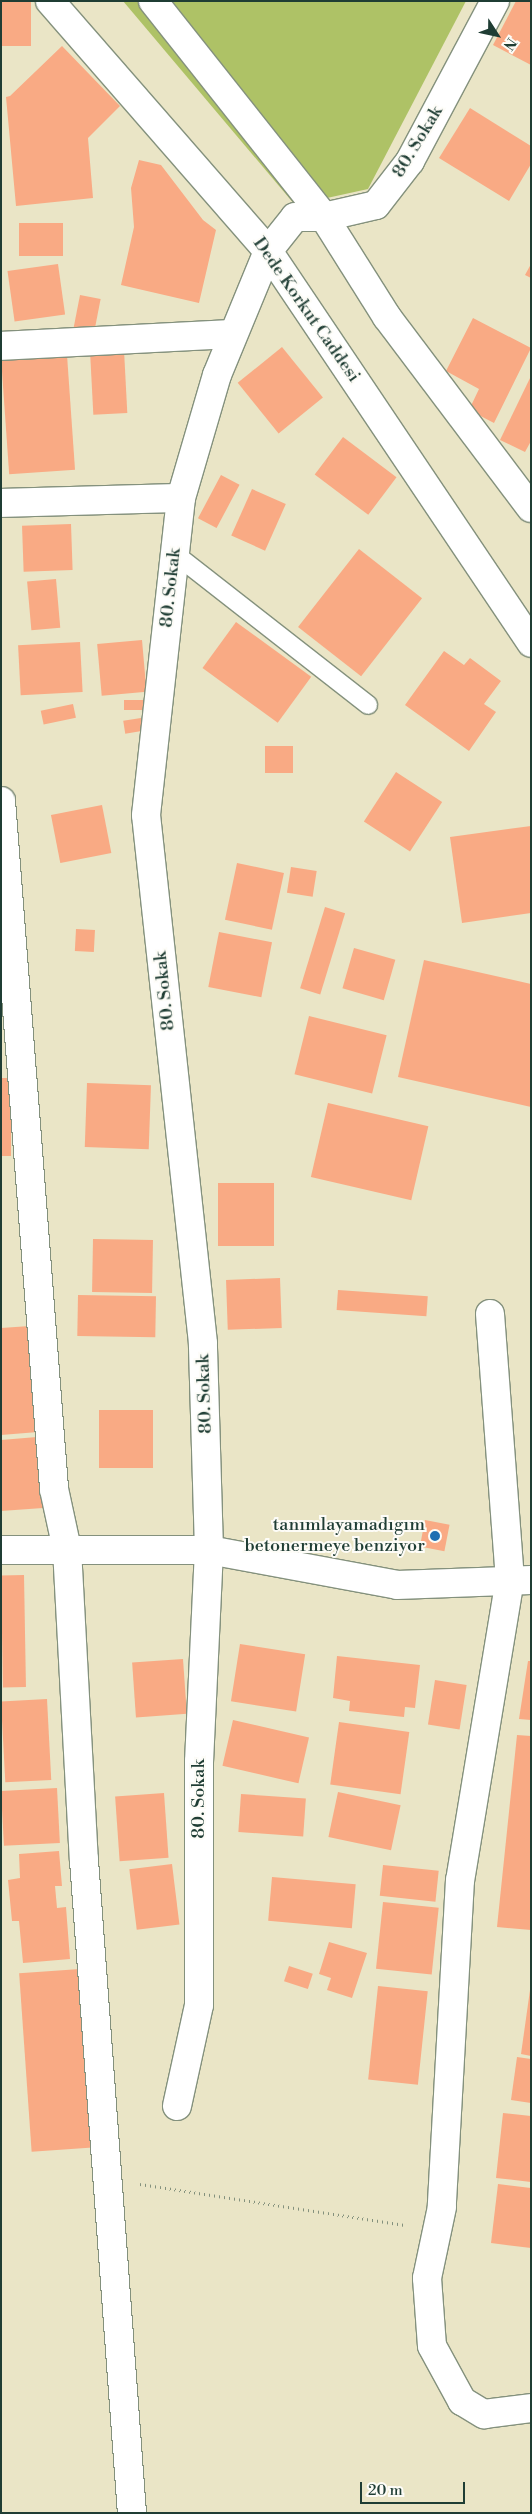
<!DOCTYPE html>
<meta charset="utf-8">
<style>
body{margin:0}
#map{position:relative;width:532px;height:2514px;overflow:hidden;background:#eae5c6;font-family:"Libre Bodoni",serif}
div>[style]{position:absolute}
.green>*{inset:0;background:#aec266}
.building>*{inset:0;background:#f9aa84;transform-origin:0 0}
.path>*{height:3px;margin-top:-1.5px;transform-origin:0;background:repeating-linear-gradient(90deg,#84917d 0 1px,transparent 0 5px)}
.roads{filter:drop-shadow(1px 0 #84917d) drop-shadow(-1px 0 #84917d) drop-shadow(0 1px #84917d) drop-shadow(0 -1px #84917d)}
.service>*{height:18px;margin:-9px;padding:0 9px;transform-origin:9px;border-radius:9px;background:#fff}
.minor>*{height:28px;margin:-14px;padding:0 14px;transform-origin:14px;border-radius:14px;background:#fff}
.dots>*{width:14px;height:14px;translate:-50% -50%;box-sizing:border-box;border:2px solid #fdfcf7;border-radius:50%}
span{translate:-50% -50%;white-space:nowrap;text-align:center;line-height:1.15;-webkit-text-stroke:4px #fdfcf7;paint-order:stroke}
.street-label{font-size:18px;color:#1f3d34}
.poi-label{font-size:18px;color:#1f3d34}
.right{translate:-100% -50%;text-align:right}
.frame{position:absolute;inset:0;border:2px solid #1f3d34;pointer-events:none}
.north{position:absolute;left:472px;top:10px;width:50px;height:50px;-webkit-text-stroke:4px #fdfcf7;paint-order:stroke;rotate:125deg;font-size:14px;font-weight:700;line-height:20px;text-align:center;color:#1f3d34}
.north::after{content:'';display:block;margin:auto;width:18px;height:22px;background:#1f3d34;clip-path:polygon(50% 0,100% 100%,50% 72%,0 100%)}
.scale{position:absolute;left:360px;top:2482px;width:105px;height:22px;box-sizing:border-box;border:2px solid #1f3d34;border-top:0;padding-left:6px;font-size:15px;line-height:18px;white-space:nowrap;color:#1f3d34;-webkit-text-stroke:4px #fdfcf7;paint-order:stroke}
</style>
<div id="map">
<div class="green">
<div style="clip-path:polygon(123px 1px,466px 1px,368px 189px,295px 205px)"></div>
</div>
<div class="building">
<div style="left:1px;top:1px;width:30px;height:45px"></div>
<div style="clip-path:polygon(516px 1px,531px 1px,531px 65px,493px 45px)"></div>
<div style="clip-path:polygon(62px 46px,120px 106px,88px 138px,93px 198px,16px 206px,6px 97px,10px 96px)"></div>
<div style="clip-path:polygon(470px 108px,531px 146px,531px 164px,509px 201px,439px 158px)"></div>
<div style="clip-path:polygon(139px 160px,161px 165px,203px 220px,216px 230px,199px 303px,121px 285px,134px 227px,131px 188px)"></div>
<div style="left:19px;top:223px;width:44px;height:33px"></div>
<div style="left:58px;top:264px;width:51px;height:51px;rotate:82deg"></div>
<div style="clip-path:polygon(531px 264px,531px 278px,525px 275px)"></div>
<div style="left:80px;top:295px;width:21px;height:39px;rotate:11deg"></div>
<div style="clip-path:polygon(473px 318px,531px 348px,494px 423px,469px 410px,479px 389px,446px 371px)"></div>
<div style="left:282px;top:347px;width:65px;height:57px;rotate:51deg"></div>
<div style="left:124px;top:350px;width:63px;height:34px;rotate:87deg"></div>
<div style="left:67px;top:355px;width:115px;height:66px;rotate:86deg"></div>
<div style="clip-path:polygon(531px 376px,531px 441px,525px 452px,500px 440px)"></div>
<div style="left:343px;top:437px;width:67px;height:47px;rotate:37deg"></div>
<div style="left:221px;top:475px;width:21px;height:49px;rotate:28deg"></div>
<div style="left:252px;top:489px;width:37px;height:51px;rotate:24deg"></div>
<div style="left:71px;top:524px;width:46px;height:49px;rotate:88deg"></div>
<div style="left:359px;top:549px;width:80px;height:99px;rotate:38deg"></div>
<div style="left:56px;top:579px;width:49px;height:29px;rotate:85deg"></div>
<div style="left:236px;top:622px;width:93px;height:57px;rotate:36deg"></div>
<div style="left:142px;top:640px;width:52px;height:45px;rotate:85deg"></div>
<div style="left:80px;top:642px;width:50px;height:62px;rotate:87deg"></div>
<div style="clip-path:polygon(444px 651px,464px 665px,470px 658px,501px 681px,484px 704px,496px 712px,469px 751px,405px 705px)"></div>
<div style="left:147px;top:700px;width:10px;height:23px;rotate:90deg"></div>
<div style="left:73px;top:704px;width:14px;height:33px;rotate:78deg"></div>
<div style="left:141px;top:718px;width:13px;height:18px;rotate:81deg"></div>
<div style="left:265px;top:746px;width:28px;height:27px"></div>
<div style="left:396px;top:772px;width:55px;height:59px;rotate:33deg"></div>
<div style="left:102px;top:805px;width:49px;height:52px;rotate:79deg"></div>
<div style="clip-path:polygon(531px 826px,531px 913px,462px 923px,450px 837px)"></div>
<div style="left:237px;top:863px;width:48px;height:58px;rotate:12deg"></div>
<div style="left:291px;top:867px;width:26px;height:26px;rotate:9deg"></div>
<div style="left:325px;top:907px;width:21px;height:85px;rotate:17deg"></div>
<div style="left:76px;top:929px;width:19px;height:22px;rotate:3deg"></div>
<div style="left:219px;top:932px;width:54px;height:56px;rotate:11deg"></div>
<div style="left:354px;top:948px;width:43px;height:42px;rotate:16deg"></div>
<div style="clip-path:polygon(424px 960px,531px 984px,531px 1107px,398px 1077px)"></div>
<div style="left:309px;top:1016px;width:80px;height:60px;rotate:14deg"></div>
<div style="left:1px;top:1078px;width:10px;height:78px"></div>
<div style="left:87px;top:1083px;width:64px;height:64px;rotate:2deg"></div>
<div style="left:328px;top:1103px;width:103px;height:76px;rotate:13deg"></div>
<div style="left:218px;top:1183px;width:56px;height:63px"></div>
<div style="left:93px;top:1239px;width:60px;height:53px;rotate:1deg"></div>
<div style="left:280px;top:1278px;width:50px;height:54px;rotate:88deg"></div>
<div style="left:338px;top:1290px;width:90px;height:20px;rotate:4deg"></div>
<div style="left:78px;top:1295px;width:78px;height:41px;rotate:1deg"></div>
<div style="clip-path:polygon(30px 1326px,38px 1432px,1px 1435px,1px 1328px)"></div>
<div style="left:99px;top:1410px;width:54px;height:58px"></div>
<div style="clip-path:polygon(37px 1437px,43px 1508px,1px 1511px,1px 1440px)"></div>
<div style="left:425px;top:1520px;width:25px;height:27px;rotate:11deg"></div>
<div style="left:24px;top:1575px;width:112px;height:23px;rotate:89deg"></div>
<div style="left:240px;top:1644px;width:66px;height:58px;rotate:9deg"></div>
<div style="clip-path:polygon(337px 1656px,420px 1665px,415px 1708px,405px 1707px,404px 1717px,349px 1711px,350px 1701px,333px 1698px)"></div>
<div style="left:183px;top:1659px;width:55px;height:51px;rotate:86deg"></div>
<div style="clip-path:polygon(528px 1661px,531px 1661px,531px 1720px,519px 1719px)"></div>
<div style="left:435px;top:1680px;width:32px;height:45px;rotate:9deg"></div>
<div style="left:47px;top:1699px;width:81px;height:46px;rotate:87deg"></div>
<div style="left:233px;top:1720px;width:78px;height:47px;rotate:13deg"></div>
<div style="left:339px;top:1722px;width:71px;height:63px;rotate:8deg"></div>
<div style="clip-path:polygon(517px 1735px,531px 1736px,531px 1930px,497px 1927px)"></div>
<div style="left:57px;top:1788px;width:55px;height:56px;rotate:87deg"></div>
<div style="left:338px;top:1792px;width:64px;height:46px;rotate:12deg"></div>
<div style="left:164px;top:1793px;width:65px;height:49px;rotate:86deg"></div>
<div style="left:241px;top:1794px;width:65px;height:38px;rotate:4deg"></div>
<div style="clip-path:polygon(59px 1851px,62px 1886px,55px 1886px,57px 1908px,66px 1907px,70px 1959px,23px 1963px,19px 1921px,12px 1921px,8px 1880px,20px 1878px,19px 1854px)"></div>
<div style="left:172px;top:1864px;width:61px;height:43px;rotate:83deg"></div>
<div style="left:383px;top:1865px;width:56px;height:31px;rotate:6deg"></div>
<div style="left:272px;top:1877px;width:84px;height:44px;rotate:5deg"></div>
<div style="left:383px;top:1902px;width:56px;height:67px;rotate:6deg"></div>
<div style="clip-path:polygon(329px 1942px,367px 1953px,352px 1998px,327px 1990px,331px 1978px,319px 1974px)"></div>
<div style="left:289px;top:1966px;width:25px;height:16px;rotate:18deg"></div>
<div style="left:80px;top:1969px;width:179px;height:61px;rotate:86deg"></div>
<div style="left:378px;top:1986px;width:50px;height:94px;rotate:6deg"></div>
<div style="clip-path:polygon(530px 1990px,531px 1990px,531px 2056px,521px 2054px)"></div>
<div style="clip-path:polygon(517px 2057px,531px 2059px,531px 2103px,511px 2100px)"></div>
<div style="clip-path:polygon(503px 2113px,531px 2116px,531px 2182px,496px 2178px)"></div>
<div style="clip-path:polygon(498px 2184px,531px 2188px,531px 2248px,491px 2243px)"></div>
</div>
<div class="path">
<div style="left:140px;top:2184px;width:268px;rotate:8.8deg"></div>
</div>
<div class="roads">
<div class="service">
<div style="left:175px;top:554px;width:245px;rotate:38deg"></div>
</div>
<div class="minor">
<div style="left:50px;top:1px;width:332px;rotate:48.9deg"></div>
<div style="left:268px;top:251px;width:472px;rotate:56.1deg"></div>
<div style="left:153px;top:1px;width:275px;rotate:51.6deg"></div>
<div style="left:324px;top:217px;width:118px;rotate:57.8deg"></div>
<div style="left:387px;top:317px;width:239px;rotate:53deg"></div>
<div style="left:1px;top:346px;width:231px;rotate:-3deg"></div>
<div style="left:1px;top:503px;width:180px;rotate:-1.6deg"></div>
<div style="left:1px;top:801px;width:690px;rotate:85.59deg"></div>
<div style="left:54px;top:1489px;width:61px;rotate:77.8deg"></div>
<div style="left:67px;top:1549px;width:311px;rotate:86.9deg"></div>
<div style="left:84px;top:1860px;width:655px;rotate:85.8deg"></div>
<div style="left:490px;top:1314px;width:266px;rotate:85.7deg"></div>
<div style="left:510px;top:1579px;width:305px;rotate:99.4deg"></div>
<div style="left:460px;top:1880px;width:327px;rotate:93.2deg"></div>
<div style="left:442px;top:2207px;width:73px;rotate:101.9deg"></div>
<div style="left:427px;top:2278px;width:68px;rotate:85.8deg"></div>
<div style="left:432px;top:2346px;width:63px;rotate:61.4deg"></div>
<div style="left:462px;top:2401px;width:26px;rotate:31deg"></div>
<div style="left:484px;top:2414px;width:47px;rotate:-7.3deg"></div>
<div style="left:1px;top:1550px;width:208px"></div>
<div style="left:209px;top:1550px;width:191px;rotate:10.5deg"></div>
<div style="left:397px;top:1585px;width:134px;rotate:-2.1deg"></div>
<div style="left:177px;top:2106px;width:103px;rotate:-77.7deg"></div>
<div style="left:199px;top:2005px;width:243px;rotate:-90deg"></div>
<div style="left:199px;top:1762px;width:212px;rotate:-87.3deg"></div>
<div style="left:209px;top:1550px;width:207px;rotate:-91.7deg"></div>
<div style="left:203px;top:1343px;width:531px;rotate:-96.16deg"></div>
<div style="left:146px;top:815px;width:319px;rotate:-83.7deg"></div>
<div style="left:181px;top:498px;width:128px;rotate:-73.7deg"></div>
<div style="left:217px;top:375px;width:134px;rotate:-67.6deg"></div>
<div style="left:268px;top:251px;width:43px;rotate:-51.5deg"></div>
<div style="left:295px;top:217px;width:29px"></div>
<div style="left:324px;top:217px;width:53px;rotate:-13deg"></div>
<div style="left:376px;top:205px;width:56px;rotate:-52.3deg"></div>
<div style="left:410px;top:161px;width:181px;rotate:-62deg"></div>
</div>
</div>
<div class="dots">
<div style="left:435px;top:1536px;background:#1f6fb2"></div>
</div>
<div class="street-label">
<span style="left:418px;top:142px;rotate:-59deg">80. Sokak</span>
<span style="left:306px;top:310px;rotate:55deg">Dede Korkut Caddesi</span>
<span style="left:171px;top:588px;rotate:-84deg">80. Sokak</span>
<span style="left:165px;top:991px;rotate:-96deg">80. Sokak</span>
<span style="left:205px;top:1394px;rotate:-92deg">80. Sokak</span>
<span style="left:199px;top:1799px;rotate:-90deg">80. Sokak</span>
</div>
<div class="poi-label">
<span class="right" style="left:425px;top:1536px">tanımlayamadıgım<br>betonermeye benziyor</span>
</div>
<div class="frame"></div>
<div class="north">N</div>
<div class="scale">20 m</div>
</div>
